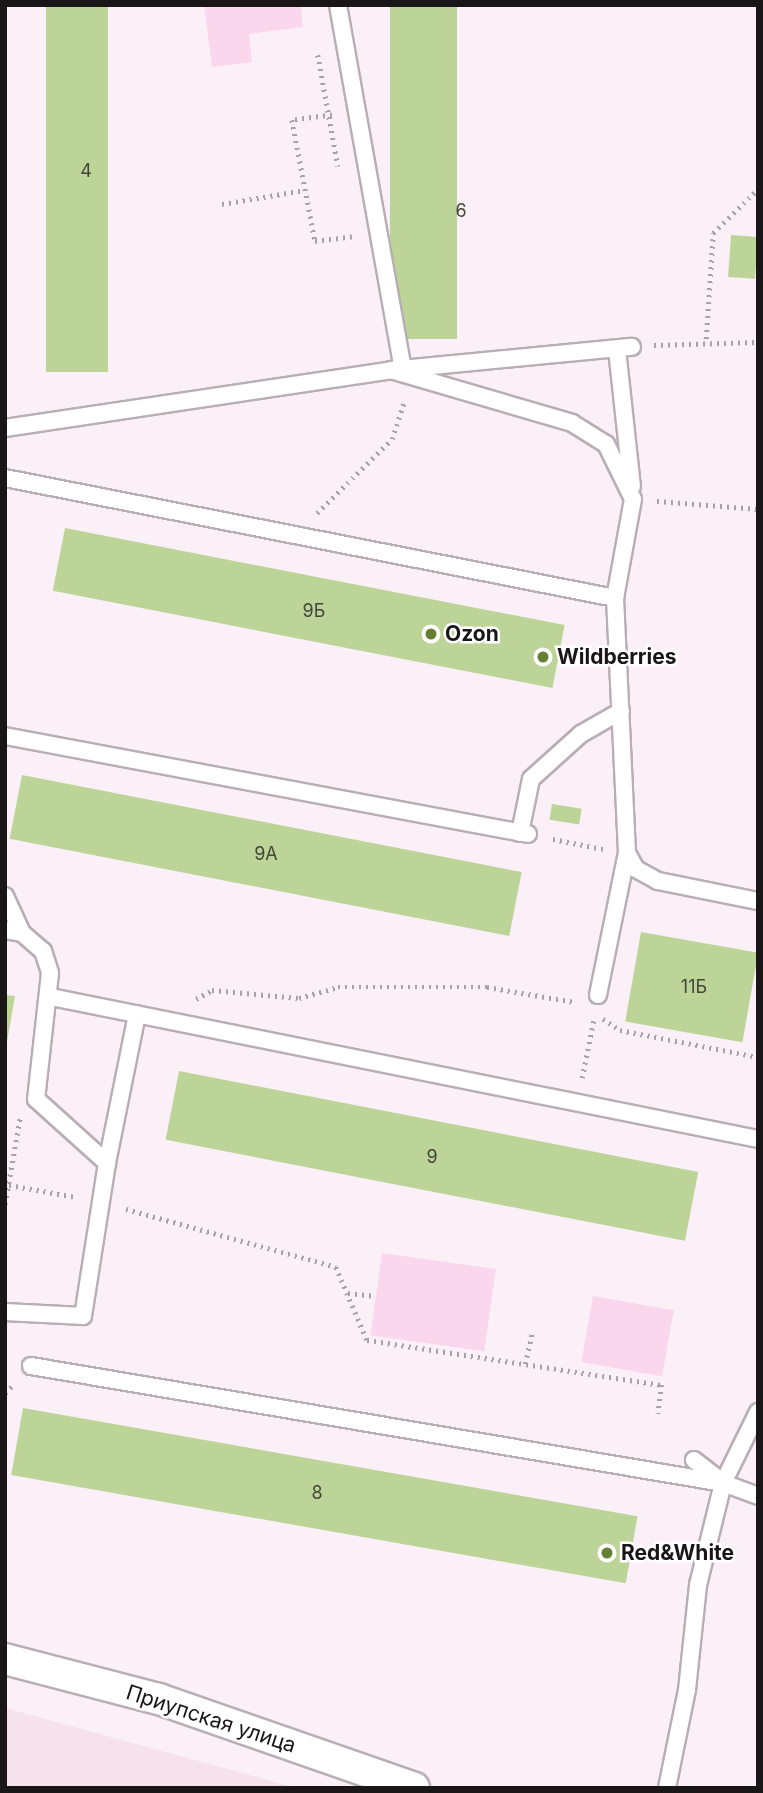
<!DOCTYPE html>
<meta charset="utf-8">
<style>
body{margin:0}
#map{position:relative;width:763px;height:1793px;overflow:hidden;background:#fbf0f7;font-family:Inter,sans-serif}
div>[style]{position:absolute}
.built>*{inset:0;background:#f5e2ed}
.green>*{inset:0;background:#fad7ed;transform-origin:0 0}
.building>*{inset:0;background:#bdd498;transform-origin:0 0}
.path>*{height:4.5px;margin-top:-2.25px;transform-origin:0;background:repeating-linear-gradient(90deg,#aaa1a6 0 2px,transparent 0 7px)}
.roads{filter:drop-shadow(2px 0 #b9aeb5) drop-shadow(-2px 0 #b9aeb5) drop-shadow(0 2px #b9aeb5) drop-shadow(0 -2px #b9aeb5)}
.service>*{height:16px;margin:-8px;padding:0 8px;transform-origin:8px;border-radius:8px;background:#fff}
.minor>*{height:30px;margin:-15px;padding:0 15px;transform-origin:15px;border-radius:15px;background:#fff}
.dots>*{width:19px;height:19px;translate:-50% -50%;box-sizing:border-box;border:4px solid #fff;border-radius:50%}
span{translate:-50% -50%;white-space:nowrap;text-align:center;line-height:1.15;-webkit-text-stroke:5px #fff;paint-order:stroke}
.number-label{font-size:18px;color:#434638}
.number-label span{-webkit-text-stroke-width:0}
.poi-label{font-size:21px;color:#1a1618;font-weight:700}
.left{translate:0 -50%;text-align:left}
.street-label{font-size:21px;color:#1a1618}
.frame{position:absolute;inset:0;border:7px solid #1a1618;pointer-events:none}
</style>
<div id="map">
<div class="built">
<div style="clip-path:polygon(5px 1708px,297px 1788px,5px 1788px)"></div>
</div>
<div class="green">
<div style="clip-path:polygon(204px 5px,301px 5px,303px 27px,249px 34px,252px 62px,212px 67px)"></div>
<div style="left:382px;top:1253px;width:115px;height:83px;rotate:8deg"></div>
<div style="left:593px;top:1296px;width:82px;height:67px;rotate:10deg"></div>
</div>
<div class="building">
<div style="left:46px;top:5px;width:62px;height:367px"></div>
<div style="left:390px;top:5px;width:67px;height:334px"></div>
<div style="left:731px;top:235px;width:27px;height:42px;rotate:4deg"></div>
<div style="left:65px;top:528px;width:509px;height:64px;rotate:11deg"></div>
<div style="left:22px;top:775px;width:509px;height:65px;rotate:11deg"></div>
<div style="left:552px;top:804px;width:30px;height:16px;rotate:9deg"></div>
<div style="left:641px;top:932px;width:119px;height:91px;rotate:10deg"></div>
<div style="clip-path:polygon(5px 995px,15px 996px,7px 1042px,5px 1041px)"></div>
<div style="left:179px;top:1071px;width:529px;height:70px;rotate:11deg"></div>
<div style="left:23px;top:1408px;width:624px;height:68px;rotate:10deg"></div>
</div>
<div class="path">
<div style="left:318px;top:55px;width:113px;rotate:79.8deg"></div>
<div style="left:332px;top:115px;width:40px;rotate:172.9deg"></div>
<div style="left:292px;top:120px;width:123px;rotate:79.2deg"></div>
<div style="left:315px;top:241px;width:40px;rotate:-7.1deg"></div>
<div style="left:222px;top:204px;width:84px;rotate:-9.6deg"></div>
<div style="left:706px;top:339px;width:106px;rotate:-86.2deg"></div>
<div style="left:713px;top:233px;width:63px;rotate:-44.4deg"></div>
<div style="left:654px;top:345px;width:104px;rotate:-1.7deg"></div>
<div style="left:657px;top:501px;width:101px;rotate:4.5deg"></div>
<div style="left:317px;top:513px;width:105px;rotate:-44.6deg"></div>
<div style="left:392px;top:439px;width:40px;rotate:-72deg"></div>
<div style="left:553px;top:839px;width:51px;rotate:11.3deg"></div>
<div style="left:196px;top:999px;width:18px;rotate:-29deg"></div>
<div style="left:212px;top:990px;width:87px;rotate:5.3deg"></div>
<div style="left:299px;top:998px;width:41px;rotate:-15.8deg"></div>
<div style="left:338px;top:987px;width:149px"></div>
<div style="left:487px;top:987px;width:89px;rotate:9.7deg"></div>
<div style="left:603px;top:1019px;width:20px;rotate:33deg"></div>
<div style="left:620px;top:1030px;width:141px;rotate:11.1deg"></div>
<div style="left:582px;top:1078px;width:61px;rotate:-78.7deg"></div>
<div style="left:9px;top:1185px;width:68px;rotate:10.2deg"></div>
<div style="left:5px;top:1204px;width:88px;rotate:-80.2deg"></div>
<div style="left:126px;top:1209px;width:218px;rotate:15.4deg"></div>
<div style="left:336px;top:1267px;width:79px;rotate:67deg"></div>
<div style="left:367px;top:1340px;width:298px;rotate:8.7deg"></div>
<div style="left:662px;top:1385px;width:29px;rotate:98deg"></div>
<div style="left:348px;top:1293px;width:28px;rotate:6deg"></div>
<div style="left:525px;top:1364px;width:32px;rotate:-77deg"></div>
<div style="left:5px;top:1393px;width:13px;rotate:-45deg"></div>
</div>
<div class="roads">
<div class="service">
<div style="left:338px;top:5px;width:370px;rotate:79.9deg"></div>
<div style="left:617px;top:349px;width:138px;rotate:83.8deg"></div>
<div style="left:391px;top:370px;width:189px;rotate:16.3deg"></div>
<div style="left:572px;top:423px;width:40px;rotate:32deg"></div>
<div style="left:606px;top:444px;width:61px;rotate:63.9deg"></div>
<div style="left:633px;top:499px;width:101px;rotate:100.3deg"></div>
<div style="left:615px;top:598px;width:255px;rotate:87.3deg"></div>
<div style="left:627px;top:853px;width:18px;rotate:61deg"></div>
<div style="left:636px;top:869px;width:25px;rotate:29deg"></div>
<div style="left:658px;top:881px;width:102px;rotate:11.3deg"></div>
<div style="left:5px;top:428px;width:390px;rotate:-8.5deg"></div>
<div style="left:391px;top:370px;width:242px;rotate:-5.5deg"></div>
<div style="left:5px;top:478px;width:622px;rotate:11.13deg"></div>
<div style="left:5px;top:736px;width:532px;rotate:10.61deg"></div>
<div style="left:520px;top:833px;width:55px;rotate:-78.5deg"></div>
<div style="left:531px;top:779px;width:67px;rotate:-42deg"></div>
<div style="left:581px;top:734px;width:46px;rotate:-29.9deg"></div>
<div style="left:5px;top:896px;width:41px;rotate:65.3deg"></div>
<div style="left:5px;top:930px;width:17px;rotate:10deg"></div>
<div style="left:22px;top:933px;width:28px;rotate:41deg"></div>
<div style="left:43px;top:951px;width:23px;rotate:72deg"></div>
<div style="left:50px;top:973px;width:127px;rotate:96.3deg"></div>
<div style="left:36px;top:1099px;width:96px;rotate:42deg"></div>
<div style="left:107px;top:1163px;width:155px;rotate:98.9deg"></div>
<div style="left:83px;top:1316px;width:78px;rotate:-177.1deg"></div>
<div style="left:598px;top:995px;width:145px;rotate:-78.5deg"></div>
<div style="left:51px;top:997px;width:721px;rotate:11.36deg"></div>
<div style="left:107px;top:1163px;width:152px;rotate:-78.6deg"></div>
<div style="left:31px;top:1366px;width:702px;rotate:9.6deg"></div>
<div style="left:723px;top:1483px;width:37px;rotate:20deg"></div>
<div style="left:694px;top:1460px;width:36px;rotate:38deg"></div>
<div style="left:667px;top:1788px;width:100px;rotate:-78.5deg"></div>
<div style="left:687px;top:1690px;width:106px;rotate:-84deg"></div>
<div style="left:698px;top:1585px;width:105px;rotate:-76.2deg"></div>
<div style="left:723px;top:1483px;width:79px;rotate:-63.8deg"></div>
</div>
<div class="minor">
<div style="left:5px;top:1659px;width:159px;rotate:14.6deg"></div>
<div style="left:159px;top:1699px;width:270px;rotate:19.2deg"></div>
</div>
</div>
<div class="dots">
<div style="left:431px;top:634px;background:#657f33"></div>
<div style="left:543px;top:657px;background:#657f33"></div>
<div style="left:607px;top:1553px;background:#657f33"></div>
</div>
<div class="number-label">
<span style="left:86px;top:171px">4</span>
<span style="left:461px;top:211px">6</span>
<span style="left:314px;top:611px">9Б</span>
<span style="left:266px;top:854px">9А</span>
<span style="left:694px;top:987px">11Б</span>
<span style="left:432px;top:1157px">9</span>
<span style="left:317px;top:1493px">8</span>
</div>
<div class="poi-label">
<span class="left" style="left:445px;top:634px">Ozon</span>
<span class="left" style="left:557px;top:657px">Wildberries</span>
<span class="left" style="left:621px;top:1553px">Red&amp;White</span>
</div>
<div class="street-label">
<span style="left:211px;top:1719px;rotate:18deg">Приупская улица</span>
</div>
<div class="frame"></div>
</div>
